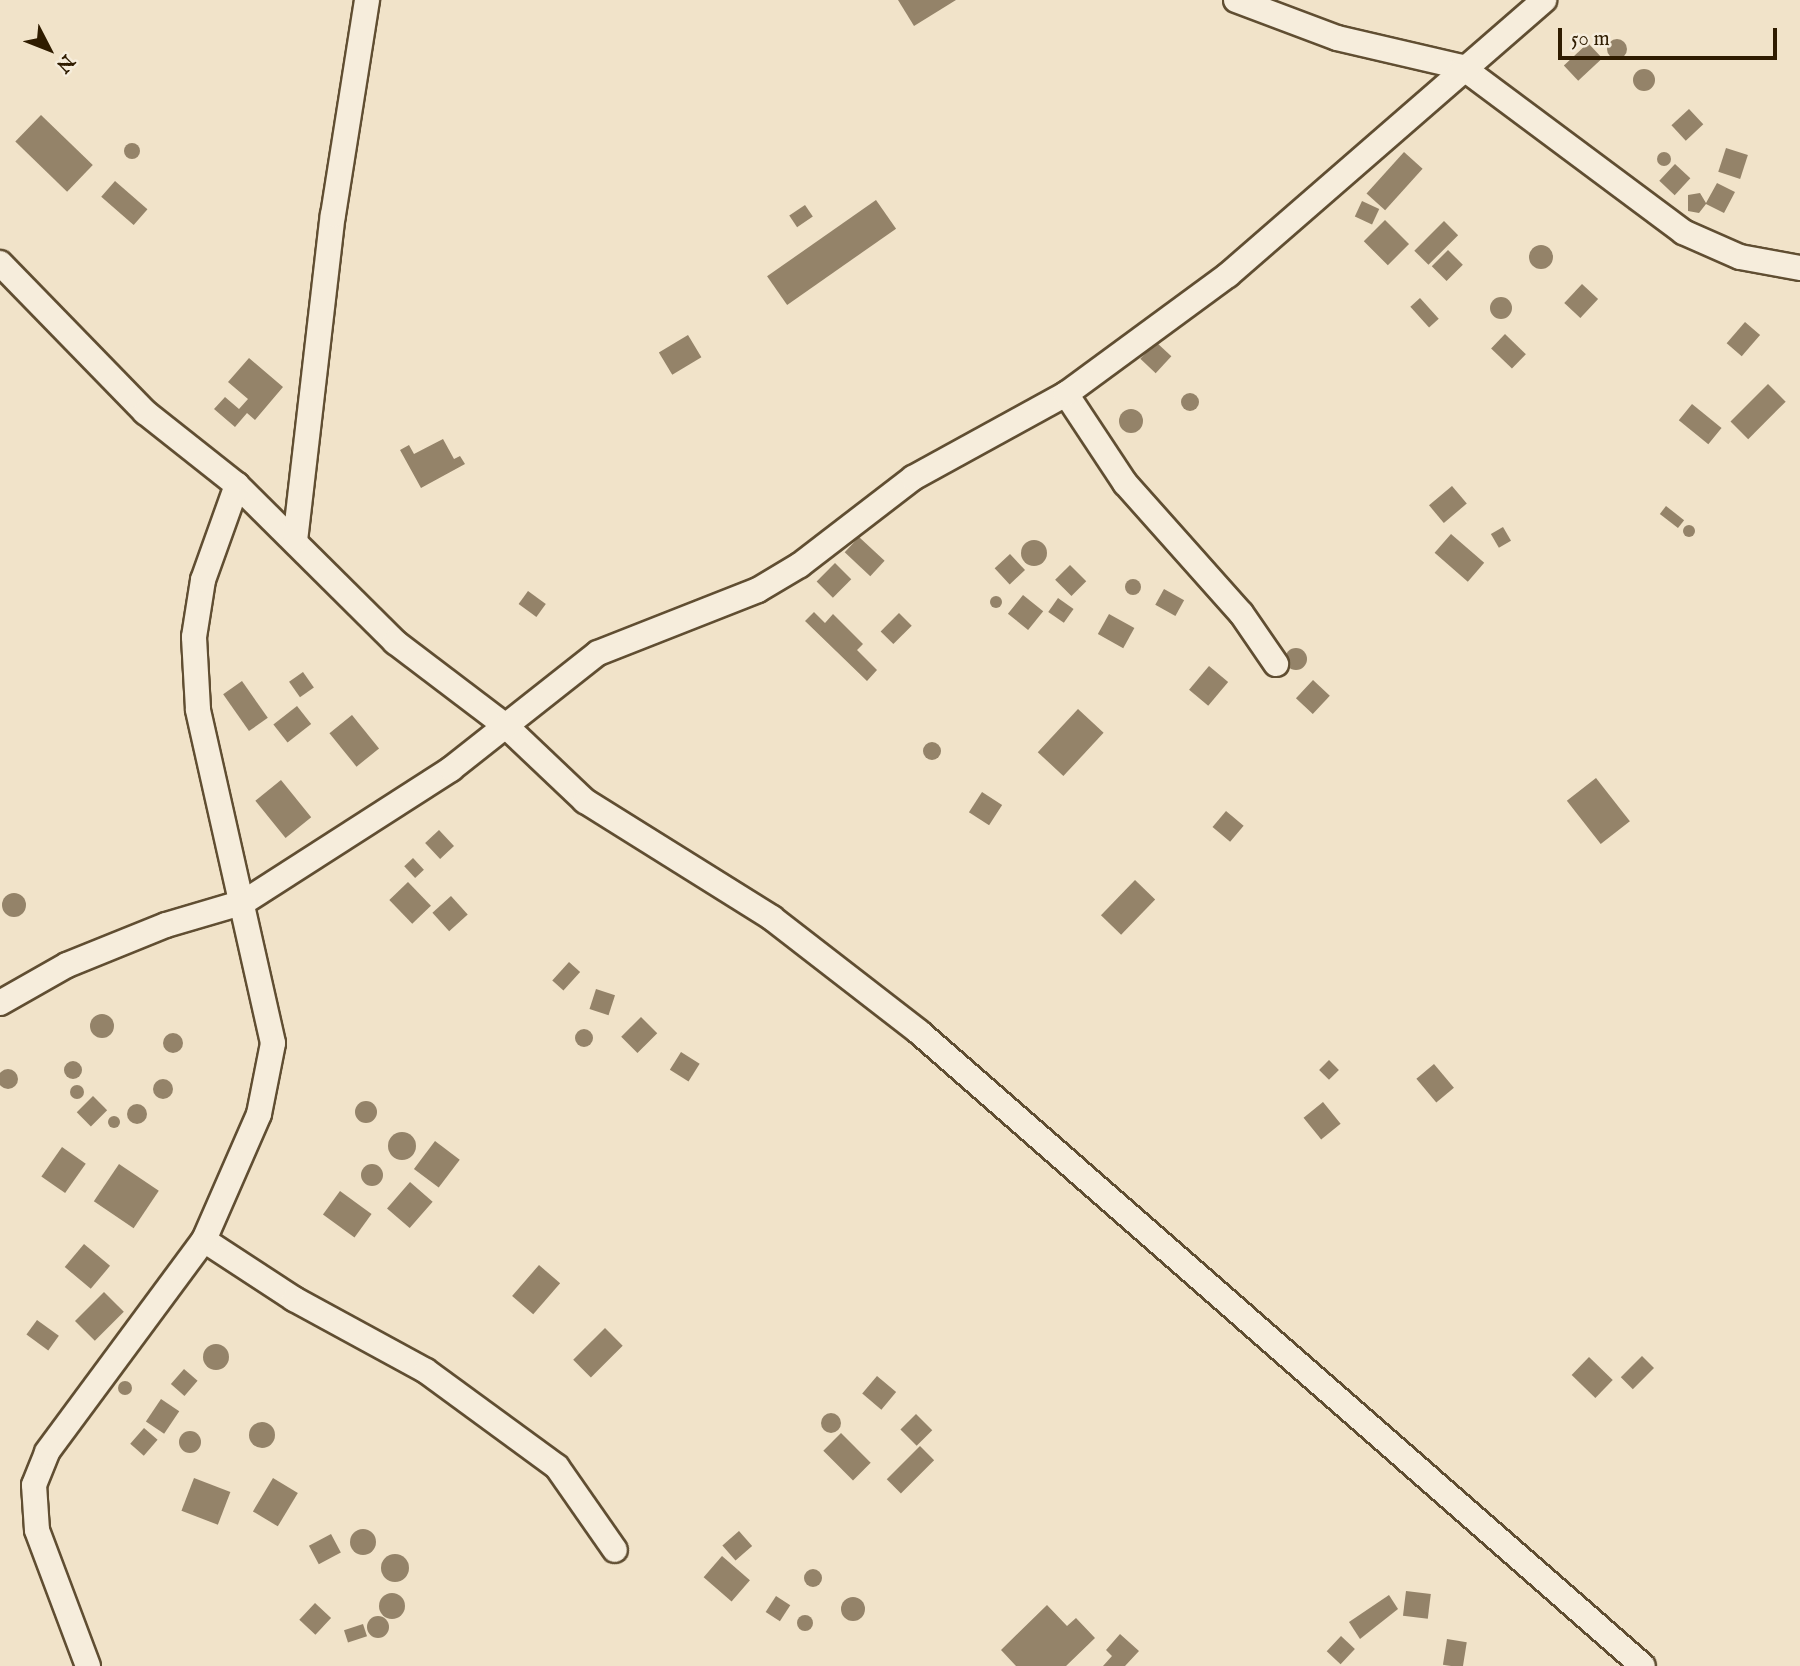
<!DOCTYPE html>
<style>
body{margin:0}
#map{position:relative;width:1800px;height:1666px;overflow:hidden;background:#f1e3c9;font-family:"IM FELL English",serif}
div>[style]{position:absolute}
.building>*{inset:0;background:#948369;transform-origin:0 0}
.round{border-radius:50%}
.roads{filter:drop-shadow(2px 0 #604e32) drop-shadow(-2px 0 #604e32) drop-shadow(0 2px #604e32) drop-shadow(0 -2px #604e32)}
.minor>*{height:24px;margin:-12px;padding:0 12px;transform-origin:12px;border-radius:12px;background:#f6eddc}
span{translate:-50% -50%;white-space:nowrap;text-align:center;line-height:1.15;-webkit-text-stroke:5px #f6eddc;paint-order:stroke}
.north{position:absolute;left:14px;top:14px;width:70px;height:70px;-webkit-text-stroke:5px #f6eddc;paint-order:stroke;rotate:132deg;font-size:19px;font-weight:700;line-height:28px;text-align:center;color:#2f1c00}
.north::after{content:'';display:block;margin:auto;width:24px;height:32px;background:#2f1c00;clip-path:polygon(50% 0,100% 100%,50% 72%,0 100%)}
.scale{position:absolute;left:1558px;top:28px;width:219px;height:32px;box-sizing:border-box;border:4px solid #2f1c00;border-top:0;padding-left:9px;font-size:21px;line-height:24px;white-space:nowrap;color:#2f1c00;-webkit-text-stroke:5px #f6eddc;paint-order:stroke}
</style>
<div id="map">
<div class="building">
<div style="clip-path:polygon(898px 0,956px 0,914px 26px)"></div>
<div class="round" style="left:1607px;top:39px;width:20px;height:20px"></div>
<div style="left:1588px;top:43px;width:21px;height:33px;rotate:47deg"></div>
<div class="round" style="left:1633px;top:69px;width:22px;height:22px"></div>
<div style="left:1689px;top:109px;width:21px;height:24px;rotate:47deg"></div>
<div style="left:41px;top:115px;width:72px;height:37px;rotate:44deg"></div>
<div class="round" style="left:124px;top:143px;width:16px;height:16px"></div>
<div style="left:1726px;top:148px;width:23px;height:25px;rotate:18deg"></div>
<div style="left:1404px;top:152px;width:25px;height:56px;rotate:42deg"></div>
<div class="round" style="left:1657px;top:152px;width:14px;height:14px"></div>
<div style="left:1675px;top:164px;width:21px;height:23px;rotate:43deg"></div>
<div style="left:115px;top:181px;width:43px;height:21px;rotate:41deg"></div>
<div style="clip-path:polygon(1717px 183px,1735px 192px,1724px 213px,1706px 204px,1699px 213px,1688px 211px,1688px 195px,1700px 193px,1706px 203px)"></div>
<div style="left:876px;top:200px;width:35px;height:133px;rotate:55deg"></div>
<div style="left:1362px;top:201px;width:19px;height:17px;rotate:25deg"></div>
<div style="left:805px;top:205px;width:14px;height:19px;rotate:56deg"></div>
<div style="left:1385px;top:220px;width:34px;height:30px;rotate:45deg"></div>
<div style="left:1444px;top:221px;width:20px;height:42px;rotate:45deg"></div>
<div class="round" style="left:1529px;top:245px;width:24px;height:24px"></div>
<div style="left:1448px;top:250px;width:21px;height:23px;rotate:45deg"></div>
<div style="left:1582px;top:284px;width:22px;height:26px;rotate:43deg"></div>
<div class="round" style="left:1490px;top:297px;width:22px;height:22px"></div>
<div style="left:1420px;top:298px;width:28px;height:13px;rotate:48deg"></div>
<div style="left:1745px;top:322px;width:20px;height:28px;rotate:41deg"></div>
<div style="left:1505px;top:334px;width:29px;height:20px;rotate:44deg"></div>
<div style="left:688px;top:335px;width:26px;height:34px;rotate:59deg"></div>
<div style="left:1156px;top:342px;width:21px;height:23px;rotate:43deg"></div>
<div style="clip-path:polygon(249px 358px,283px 387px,255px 420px,247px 413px,235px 427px,214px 409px,225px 397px,239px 409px,248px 399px,228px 382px)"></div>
<div style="left:1768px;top:384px;width:25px;height:53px;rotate:45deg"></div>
<div class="round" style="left:1181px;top:393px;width:18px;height:18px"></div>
<div style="left:1692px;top:404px;width:38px;height:21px;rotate:39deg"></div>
<div class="round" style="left:1119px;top:409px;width:24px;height:24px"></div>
<div style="clip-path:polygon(443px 439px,454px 459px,460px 456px,465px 464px,421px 488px,400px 450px,409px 445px,414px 454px)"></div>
<div style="left:1452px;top:486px;width:23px;height:30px;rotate:50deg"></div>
<div style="left:1666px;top:506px;width:23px;height:10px;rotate:38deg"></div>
<div class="round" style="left:1683px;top:525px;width:12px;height:12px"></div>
<div style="left:1503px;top:527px;width:16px;height:14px;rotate:60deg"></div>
<div style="left:1451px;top:534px;width:44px;height:25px;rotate:41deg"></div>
<div style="left:859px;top:537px;width:35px;height:21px;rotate:43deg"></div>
<div class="round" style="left:1021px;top:540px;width:26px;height:26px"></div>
<div style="left:1010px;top:554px;width:22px;height:21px;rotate:47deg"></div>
<div style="left:835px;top:563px;width:23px;height:26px;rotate:45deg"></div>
<div style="left:1070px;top:565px;width:23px;height:21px;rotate:45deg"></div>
<div class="round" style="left:1125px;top:579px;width:16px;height:16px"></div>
<div style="left:1164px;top:589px;width:23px;height:18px;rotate:29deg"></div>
<div style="left:528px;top:591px;width:22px;height:16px;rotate:36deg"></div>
<div style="left:1023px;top:595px;width:26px;height:24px;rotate:39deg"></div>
<div class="round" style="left:990px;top:596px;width:12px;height:12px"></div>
<div style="left:1058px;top:598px;width:19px;height:17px;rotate:35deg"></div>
<div style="clip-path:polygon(814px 612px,825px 623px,833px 614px,863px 644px,857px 650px,877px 670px,867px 681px,805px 621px)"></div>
<div style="left:899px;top:613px;width:18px;height:26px;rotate:45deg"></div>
<div style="left:1109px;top:614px;width:29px;height:23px;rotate:29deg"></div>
<div class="round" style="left:1285px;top:648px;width:22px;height:22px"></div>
<div style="left:1209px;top:666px;width:25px;height:31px;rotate:40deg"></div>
<div style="left:303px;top:672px;width:19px;height:17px;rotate:55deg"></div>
<div style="left:1313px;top:680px;width:23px;height:25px;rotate:43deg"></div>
<div style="left:242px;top:681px;width:45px;height:23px;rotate:55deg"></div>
<div style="left:297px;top:706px;width:23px;height:30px;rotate:52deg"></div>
<div style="left:1078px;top:709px;width:35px;height:59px;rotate:43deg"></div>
<div style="left:352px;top:715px;width:43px;height:29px;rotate:51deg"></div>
<div class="round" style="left:923px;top:742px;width:18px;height:18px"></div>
<div style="left:1596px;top:778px;width:55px;height:37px;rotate:52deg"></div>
<div style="left:281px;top:780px;width:48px;height:33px;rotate:51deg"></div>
<div style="left:982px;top:792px;width:24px;height:24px;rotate:33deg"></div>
<div style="left:1226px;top:811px;width:23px;height:21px;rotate:40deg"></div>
<div style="left:439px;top:830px;width:22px;height:19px;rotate:47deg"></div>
<div style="left:413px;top:858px;width:16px;height:12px;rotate:47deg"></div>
<div style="left:1135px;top:880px;width:28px;height:49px;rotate:44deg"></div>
<div style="left:408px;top:882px;width:33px;height:26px;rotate:46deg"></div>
<div class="round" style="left:2px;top:893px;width:24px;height:24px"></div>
<div style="left:451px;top:896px;width:25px;height:25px;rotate:48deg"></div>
<div style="left:569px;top:962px;width:15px;height:25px;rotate:42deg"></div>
<div style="left:596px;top:989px;width:20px;height:21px;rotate:18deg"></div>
<div class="round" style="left:90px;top:1014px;width:24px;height:24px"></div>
<div style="left:641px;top:1017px;width:23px;height:28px;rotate:45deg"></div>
<div class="round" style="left:575px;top:1029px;width:18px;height:18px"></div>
<div class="round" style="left:163px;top:1033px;width:20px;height:20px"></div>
<div style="left:681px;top:1052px;width:22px;height:21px;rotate:32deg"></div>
<div style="left:1329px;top:1060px;width:14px;height:14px;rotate:45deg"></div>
<div class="round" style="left:64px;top:1061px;width:18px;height:18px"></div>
<div style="left:1434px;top:1064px;width:31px;height:23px;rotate:50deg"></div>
<div class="round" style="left:-2px;top:1069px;width:20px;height:20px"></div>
<div class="round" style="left:153px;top:1079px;width:20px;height:20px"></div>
<div class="round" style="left:70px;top:1085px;width:14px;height:14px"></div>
<div style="left:93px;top:1096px;width:20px;height:23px;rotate:45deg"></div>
<div class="round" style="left:355px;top:1101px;width:22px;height:22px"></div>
<div style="left:1323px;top:1102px;width:28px;height:25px;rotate:51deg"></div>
<div class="round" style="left:127px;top:1104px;width:20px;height:20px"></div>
<div class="round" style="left:108px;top:1116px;width:12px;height:12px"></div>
<div class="round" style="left:388px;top:1132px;width:28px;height:28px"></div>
<div style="left:435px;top:1141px;width:31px;height:35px;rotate:37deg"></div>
<div style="left:62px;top:1147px;width:29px;height:36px;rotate:35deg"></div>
<div class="round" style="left:361px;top:1164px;width:22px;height:22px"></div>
<div style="left:119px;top:1164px;width:48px;height:45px;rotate:34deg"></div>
<div style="left:410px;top:1182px;width:30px;height:35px;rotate:41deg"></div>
<div style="left:340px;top:1191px;width:39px;height:29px;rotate:36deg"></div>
<div style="left:84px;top:1244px;width:34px;height:30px;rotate:40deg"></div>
<div style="left:539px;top:1265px;width:28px;height:41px;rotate:41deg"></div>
<div style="left:104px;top:1292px;width:28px;height:41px;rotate:45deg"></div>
<div style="left:37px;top:1320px;width:27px;height:18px;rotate:36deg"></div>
<div style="left:605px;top:1328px;width:25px;height:45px;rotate:45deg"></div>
<div class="round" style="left:203px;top:1344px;width:26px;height:26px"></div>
<div style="left:1642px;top:1356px;width:17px;height:30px;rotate:45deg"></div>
<div style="left:1589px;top:1357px;width:33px;height:25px;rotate:44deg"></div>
<div style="left:184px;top:1369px;width:18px;height:20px;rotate:41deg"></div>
<div style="left:877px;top:1376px;width:25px;height:23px;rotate:40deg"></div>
<div class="round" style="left:118px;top:1381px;width:14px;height:14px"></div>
<div style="left:161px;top:1399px;width:22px;height:27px;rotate:34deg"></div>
<div class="round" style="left:821px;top:1413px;width:20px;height:20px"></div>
<div style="left:916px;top:1414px;width:23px;height:22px;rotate:45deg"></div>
<div class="round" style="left:249px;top:1422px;width:26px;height:26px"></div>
<div style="left:144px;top:1428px;width:18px;height:21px;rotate:41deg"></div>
<div class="round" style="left:179px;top:1431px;width:22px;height:22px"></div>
<div style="left:841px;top:1433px;width:42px;height:25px;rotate:45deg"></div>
<div style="left:920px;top:1446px;width:20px;height:47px;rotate:45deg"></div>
<div style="left:194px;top:1478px;width:39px;height:35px;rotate:21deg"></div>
<div style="left:273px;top:1478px;width:29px;height:39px;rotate:31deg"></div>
<div class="round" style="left:350px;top:1529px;width:26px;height:26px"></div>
<div style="left:739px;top:1531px;width:20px;height:22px;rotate:49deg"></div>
<div style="left:331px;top:1534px;width:21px;height:25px;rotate:62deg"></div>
<div class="round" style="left:381px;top:1554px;width:28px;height:28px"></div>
<div style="left:722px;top:1556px;width:37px;height:28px;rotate:41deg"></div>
<div class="round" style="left:804px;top:1569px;width:18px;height:18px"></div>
<div style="left:1406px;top:1591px;width:25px;height:25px;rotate:7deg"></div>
<div class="round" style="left:379px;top:1593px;width:26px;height:26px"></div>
<div style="clip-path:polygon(1389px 1595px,1398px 1609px,1360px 1639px,1349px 1622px)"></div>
<div style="left:776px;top:1596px;width:17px;height:19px;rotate:33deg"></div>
<div class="round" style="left:841px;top:1597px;width:24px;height:24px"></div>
<div style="left:315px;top:1603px;width:22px;height:23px;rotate:43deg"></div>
<div style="clip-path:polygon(1047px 1605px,1067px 1626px,1076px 1618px,1095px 1638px,1066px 1666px,1016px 1666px,1001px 1650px)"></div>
<div class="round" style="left:797px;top:1615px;width:16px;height:16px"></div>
<div class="round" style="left:367px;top:1616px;width:22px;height:22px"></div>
<div style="left:363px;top:1624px;width:13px;height:20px;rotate:72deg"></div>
<div style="clip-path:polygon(1120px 1634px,1139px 1651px,1125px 1666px,1103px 1666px,1112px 1656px,1106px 1650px)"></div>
<div style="left:1341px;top:1636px;width:19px;height:21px;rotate:43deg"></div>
<div style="left:1447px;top:1639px;width:20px;height:26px;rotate:9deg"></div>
</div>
<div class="roads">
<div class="minor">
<div style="left:1236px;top:0;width:108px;rotate:20.6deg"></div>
<div style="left:1337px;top:38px;width:128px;rotate:13.1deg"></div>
<div style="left:1462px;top:67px;width:276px;rotate:36.7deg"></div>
<div style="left:1683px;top:232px;width:62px;rotate:23.7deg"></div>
<div style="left:1740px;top:257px;width:61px;rotate:10.4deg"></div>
<div style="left:0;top:263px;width:208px;rotate:45.8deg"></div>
<div style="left:145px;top:412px;width:117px;rotate:38.4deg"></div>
<div style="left:237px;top:485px;width:223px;rotate:44.8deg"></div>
<div style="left:395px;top:642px;width:141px;rotate:37.2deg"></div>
<div style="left:507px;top:727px;width:108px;rotate:43.5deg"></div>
<div style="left:585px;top:801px;width:221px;rotate:32deg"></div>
<div style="left:772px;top:918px;width:186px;rotate:37.8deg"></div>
<div style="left:919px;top:1032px;width:962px;rotate:41.21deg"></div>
<div style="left:1066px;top:394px;width:107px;rotate:56.5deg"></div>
<div style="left:1125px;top:483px;width:174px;rotate:48.3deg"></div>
<div style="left:1241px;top:613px;width:62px;rotate:55.5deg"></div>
<div style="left:295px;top:541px;width:328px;rotate:-83.4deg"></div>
<div style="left:333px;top:215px;width:218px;rotate:-81deg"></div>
<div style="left:0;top:1003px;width:77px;rotate:-29.6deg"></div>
<div style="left:67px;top:965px;width:107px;rotate:-22deg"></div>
<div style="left:166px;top:925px;width:81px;rotate:-16.4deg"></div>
<div style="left:244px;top:902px;width:246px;rotate:-32.7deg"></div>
<div style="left:451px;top:769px;width:187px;rotate:-38.3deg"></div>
<div style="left:598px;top:653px;width:172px;rotate:-21.5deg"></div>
<div style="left:758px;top:590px;width:49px;rotate:-30.8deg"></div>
<div style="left:800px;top:565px;width:143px;rotate:-37.6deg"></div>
<div style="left:913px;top:478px;width:175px;rotate:-28.8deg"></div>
<div style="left:1066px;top:394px;width:201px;rotate:-36.3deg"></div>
<div style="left:1228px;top:275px;width:419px;rotate:-41deg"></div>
<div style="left:204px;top:1240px;width:108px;rotate:33.2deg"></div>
<div style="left:294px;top:1299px;width:150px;rotate:28.6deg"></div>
<div style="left:426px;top:1371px;width:162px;rotate:36.2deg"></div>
<div style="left:557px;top:1467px;width:101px;rotate:55.1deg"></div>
<div style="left:88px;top:1666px;width:145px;rotate:-110.6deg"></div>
<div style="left:37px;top:1530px;width:45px;rotate:-93.8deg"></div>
<div style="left:34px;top:1485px;width:35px;rotate:-68deg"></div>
<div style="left:47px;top:1452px;width:264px;rotate:-53.5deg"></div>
<div style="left:204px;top:1240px;width:137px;rotate:-66.4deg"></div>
<div style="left:259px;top:1114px;width:72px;rotate:-78.8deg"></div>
<div style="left:273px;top:1043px;width:342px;rotate:-102.7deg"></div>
<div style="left:198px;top:709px;width:72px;rotate:-93.2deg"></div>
<div style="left:194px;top:637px;width:58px;rotate:-81deg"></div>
<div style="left:203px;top:580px;width:101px;rotate:-70.3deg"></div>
</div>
</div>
<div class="north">N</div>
<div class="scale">50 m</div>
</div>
